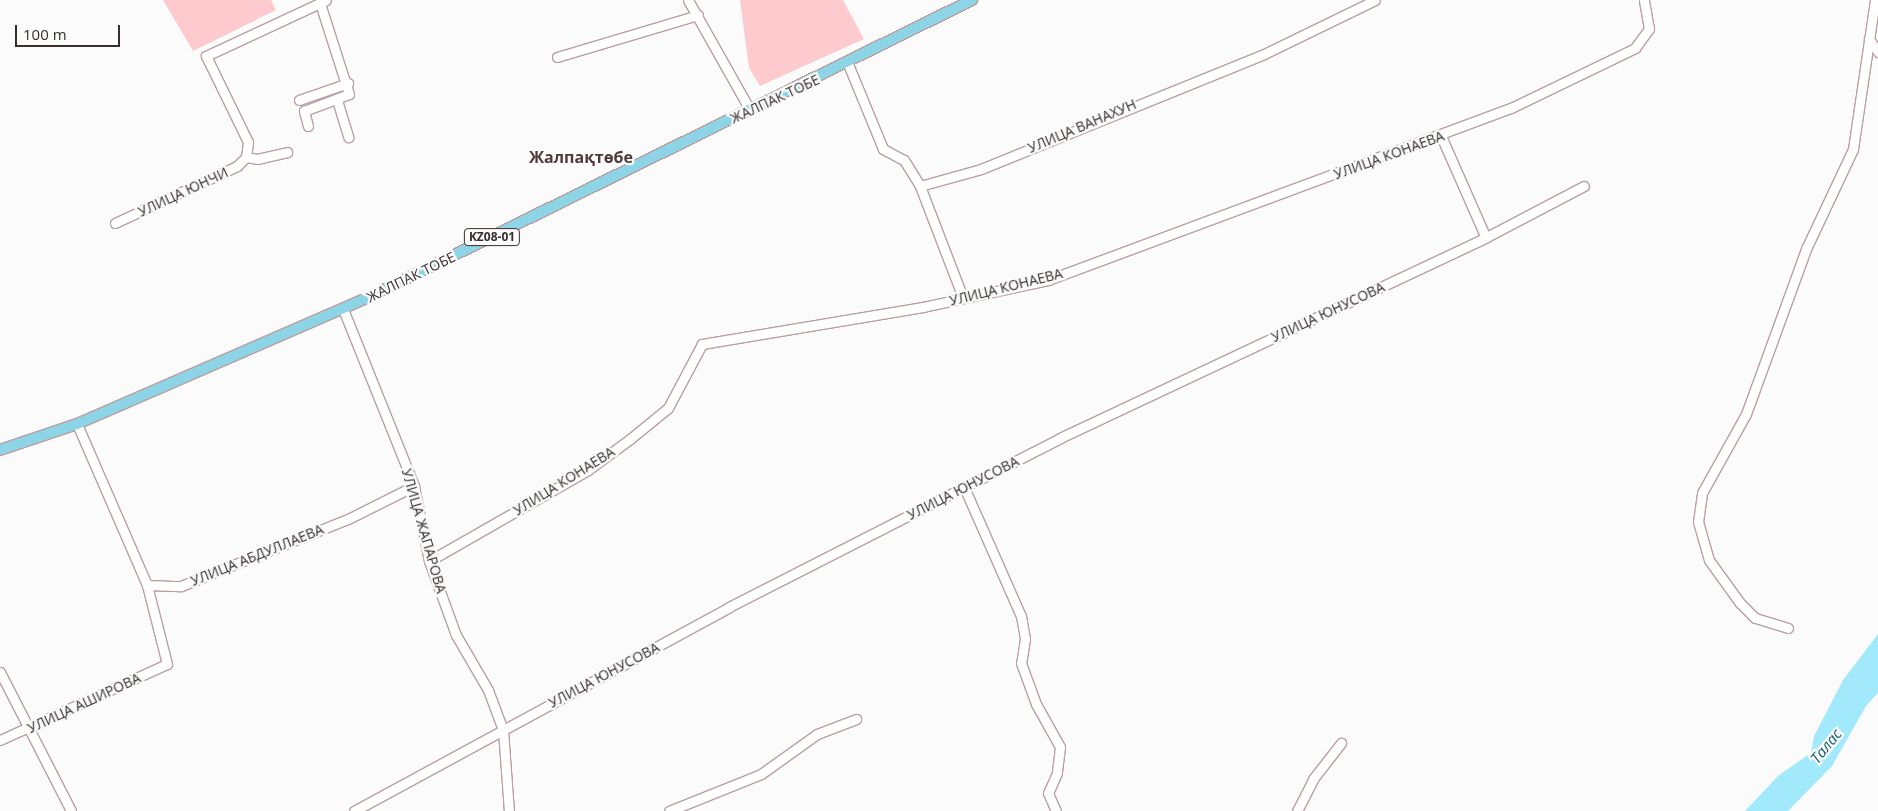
<!DOCTYPE html>
<meta charset="utf-8">
<style>
body{margin:0}
#map{position:relative;width:1878px;height:811px;overflow:hidden;background:#fbfbfb;font-family:"Open Sans",sans-serif}
div>[style]{position:absolute}
.green>*{inset:0;background:#fdcacd}
.water>*{inset:0;background:#a3e9fc}
.roads{filter:drop-shadow(1px 0 #ba9fa0) drop-shadow(-1px 0 #ba9fa0) drop-shadow(0 1px #ba9fa0) drop-shadow(0 -1px #ba9fa0)}
.minor>*{height:9px;margin:-4.5px;padding:0 4.5px;transform-origin:4.5px;border-radius:4.5px;background:#fff}
.major>*{height:10px;margin:-5px;padding:0 5px;transform-origin:5px;border-radius:5px;background:#8dd5e6}
span{translate:-50% -50%;white-space:nowrap;text-align:center;line-height:1.15;-webkit-text-stroke:4.5px #fbfbfb;paint-order:stroke}
.shield-label span{padding:1px 4px;background:#fbfbfb;border:1px solid;border-radius:4px;-webkit-text-stroke-width:0}
.shield-label{font-size:12px;color:#382e2e;font-weight:700}
.street-label{font-size:14px;color:#382e2e}
.water-label{font-size:15px;color:#0e5c6d;font-style:italic}
.quarter-label{font-size:16px;color:#4f393a;font-weight:700}
.scale{position:absolute;left:15px;top:25px;width:105px;height:22px;box-sizing:border-box;border:2px solid #382e2e;border-top:0;padding-left:6px;font-size:15px;line-height:18px;white-space:nowrap;color:#382e2e;-webkit-text-stroke:4px #fbfbfb;paint-order:stroke}
</style>
<div id="map">
<div class="green">
<div style="clip-path:polygon(163px 0,271px 0,276px 10px,193px 51px)"></div>
<div style="clip-path:polygon(740px 0,843px 0,864px 39px,760px 86px,749px 68px)"></div>
</div>
<div class="water">
<div style="clip-path:polygon(1878px 634px,1878px 693px,1866px 706px,1832px 766px,1788px 811px,1745px 811px,1779px 775px,1811px 753px,1814px 736px,1843px 680px)"></div>
</div>
<div class="roads">
<div class="minor">
<div style="left:688px;top:0;width:126px;rotate:60.6deg"></div>
<div style="left:1869px;top:39px;width:16px;rotate:55deg"></div>
<div style="left:557px;top:57px;width:147px;rotate:-16.6deg"></div>
<div style="left:848px;top:64px;width:92px;rotate:67.6deg"></div>
<div style="left:883px;top:149px;width:24px;rotate:28deg"></div>
<div style="left:904px;top:160px;width:31px;rotate:58deg"></div>
<div style="left:920px;top:186px;width:63px;rotate:-15.6deg"></div>
<div style="left:981px;top:169px;width:305px;rotate:-22.1deg"></div>
<div style="left:1264px;top:54px;width:123px;rotate:-25.9deg"></div>
<div style="left:299px;top:100px;width:52px;rotate:-19.1deg"></div>
<div style="left:337px;top:100px;width:39px;rotate:73deg"></div>
<div style="left:308px;top:126px;width:16px;rotate:-105deg"></div>
<div style="left:304px;top:111px;width:48px;rotate:-20.7deg"></div>
<div style="left:349px;top:94px;width:96px;rotate:-107.7deg"></div>
<div style="left:1441px;top:136px;width:111px;rotate:66.2deg"></div>
<div style="left:246px;top:157px;width:11px;rotate:10deg"></div>
<div style="left:257px;top:159px;width:31px;rotate:-13deg"></div>
<div style="left:920px;top:186px;width:120px;rotate:69deg"></div>
<div style="left:115px;top:223px;width:135px;rotate:-25deg"></div>
<div style="left:237px;top:166px;width:13px;rotate:-45deg"></div>
<div style="left:246px;top:157px;width:15px;rotate:-82deg"></div>
<div style="left:248px;top:142px;width:96px;rotate:-116deg"></div>
<div style="left:206px;top:56px;width:132px;rotate:-25deg"></div>
<div style="left:343px;top:309px;width:191px;rotate:68.1deg"></div>
<div style="left:414px;top:486px;width:76px;rotate:78.7deg"></div>
<div style="left:429px;top:561px;width:79px;rotate:70deg"></div>
<div style="left:456px;top:635px;width:64px;rotate:59.8deg"></div>
<div style="left:488px;top:690px;width:43px;rotate:69.4deg"></div>
<div style="left:503px;top:730px;width:81px;rotate:85.8deg"></div>
<div style="left:77px;top:424px;width:176px;rotate:66.5deg"></div>
<div style="left:147px;top:585px;width:34px;rotate:2deg"></div>
<div style="left:181px;top:586px;width:180px;rotate:-21.9deg"></div>
<div style="left:348px;top:519px;width:74px;rotate:-26.6deg"></div>
<div style="left:964px;top:487px;width:141px;rotate:66.2deg"></div>
<div style="left:1021px;top:616px;width:23px;rotate:80deg"></div>
<div style="left:1025px;top:639px;width:24px;rotate:99deg"></div>
<div style="left:1021px;top:663px;width:44px;rotate:69.9deg"></div>
<div style="left:1036px;top:704px;width:49px;rotate:60.8deg"></div>
<div style="left:1060px;top:747px;width:26px;rotate:97deg"></div>
<div style="left:1057px;top:773px;width:22px;rotate:114deg"></div>
<div style="left:1048px;top:793px;width:20px;rotate:66deg"></div>
<div style="left:429px;top:561px;width:183px;rotate:-29.8deg"></div>
<div style="left:588px;top:470px;width:52px;rotate:-36.4deg"></div>
<div style="left:630px;top:439px;width:49px;rotate:-39.2deg"></div>
<div style="left:668px;top:408px;width:72px;rotate:-62deg"></div>
<div style="left:702px;top:344px;width:224px;rotate:-9.5deg"></div>
<div style="left:923px;top:307px;width:128px;rotate:-12.2deg"></div>
<div style="left:1048px;top:280px;width:494px;rotate:-20.4deg"></div>
<div style="left:1511px;top:108px;width:138px;rotate:-25.8deg"></div>
<div style="left:1635px;top:48px;width:24px;rotate:-54deg"></div>
<div style="left:1649px;top:29px;width:29px;rotate:-100deg"></div>
<div style="left:1788px;top:628px;width:34px;rotate:-163deg"></div>
<div style="left:1755px;top:618px;width:21px;rotate:-135deg"></div>
<div style="left:1740px;top:603px;width:53px;rotate:-125.8deg"></div>
<div style="left:1709px;top:560px;width:40px;rotate:-106deg"></div>
<div style="left:1698px;top:522px;width:29px;rotate:-82deg"></div>
<div style="left:1702px;top:493px;width:90px;rotate:-60.9deg"></div>
<div style="left:1746px;top:414px;width:176px;rotate:-70deg"></div>
<div style="left:1806px;top:249px;width:110px;rotate:-64.8deg"></div>
<div style="left:1853px;top:149px;width:151px;rotate:-81.6deg"></div>
<div style="left:0;top:672px;width:156px;rotate:62.9deg"></div>
<div style="left:0;top:740px;width:183px;rotate:-24.5deg"></div>
<div style="left:167px;top:664px;width:81px;rotate:-104.2deg"></div>
<div style="left:354px;top:811px;width:427px;rotate:-28.5deg"></div>
<div style="left:729px;top:607px;width:372px;rotate:-27deg"></div>
<div style="left:1060px;top:438px;width:465px;rotate:-25.2deg"></div>
<div style="left:1481px;top:240px;width:116px;rotate:-27.7deg"></div>
<div style="left:669px;top:811px;width:99px;rotate:-21.9deg"></div>
<div style="left:761px;top:774px;width:69px;rotate:-35.5deg"></div>
<div style="left:817px;top:734px;width:42px;rotate:-21deg"></div>
<div style="left:1297px;top:811px;width:36px;rotate:-63deg"></div>
<div style="left:1313px;top:779px;width:46px;rotate:-52.1deg"></div>
</div>
<div class="major">
<div style="left:0;top:450px;width:81px;rotate:-18.7deg"></div>
<div style="left:77px;top:424px;width:321px;rotate:-23.5deg"></div>
<div style="left:371px;top:296px;width:670px;rotate:-26.22deg"></div>
</div>
</div>
<div class="shield-label">
<span style="left:492px;top:237px">KZ08-01</span>
</div>
<div class="street-label">
<span style="left:775px;top:99px;rotate:-25deg">ЖАЛПАК ТОБЕ</span>
<span style="left:1082px;top:126px;rotate:-23deg">УЛИЦА ВАНАХУН</span>
<span style="left:1389px;top:155px;rotate:-20deg">УЛИЦА КОНАЕВА</span>
<span style="left:183px;top:192px;rotate:-25deg">УЛИЦА ЮНЧИ</span>
<span style="left:411px;top:277px;rotate:-26deg">ЖАЛПАК ТОБЕ</span>
<span style="left:1006px;top:287px;rotate:-14deg">УЛИЦА КОНАЕВА</span>
<span style="left:1328px;top:312px;rotate:-25deg">УЛИЦА ЮНУСОВА</span>
<span style="left:564px;top:481px;rotate:-32deg">УЛИЦА КОНАЕВА</span>
<span style="left:963px;top:488px;rotate:-27deg">УЛИЦА ЮНУСОВА</span>
<span style="left:424px;top:531px;rotate:74deg">УЛИЦА ЖАПАРОВА</span>
<span style="left:257px;top:555px;rotate:-22deg">УЛИЦА АБДУЛЛАЕВА</span>
<span style="left:604px;top:675px;rotate:-28deg">УЛИЦА ЮНУСОВА</span>
<span style="left:84px;top:703px;rotate:-25deg">УЛИЦА АШИРОВА</span>
</div>
<div class="water-label">
<span style="left:1826px;top:746px;rotate:-51deg">Талас</span>
</div>
<div class="quarter-label">
<span style="left:581px;top:157px">Жалпақтөбе</span>
</div>
<div class="scale">100 m</div>
</div>
